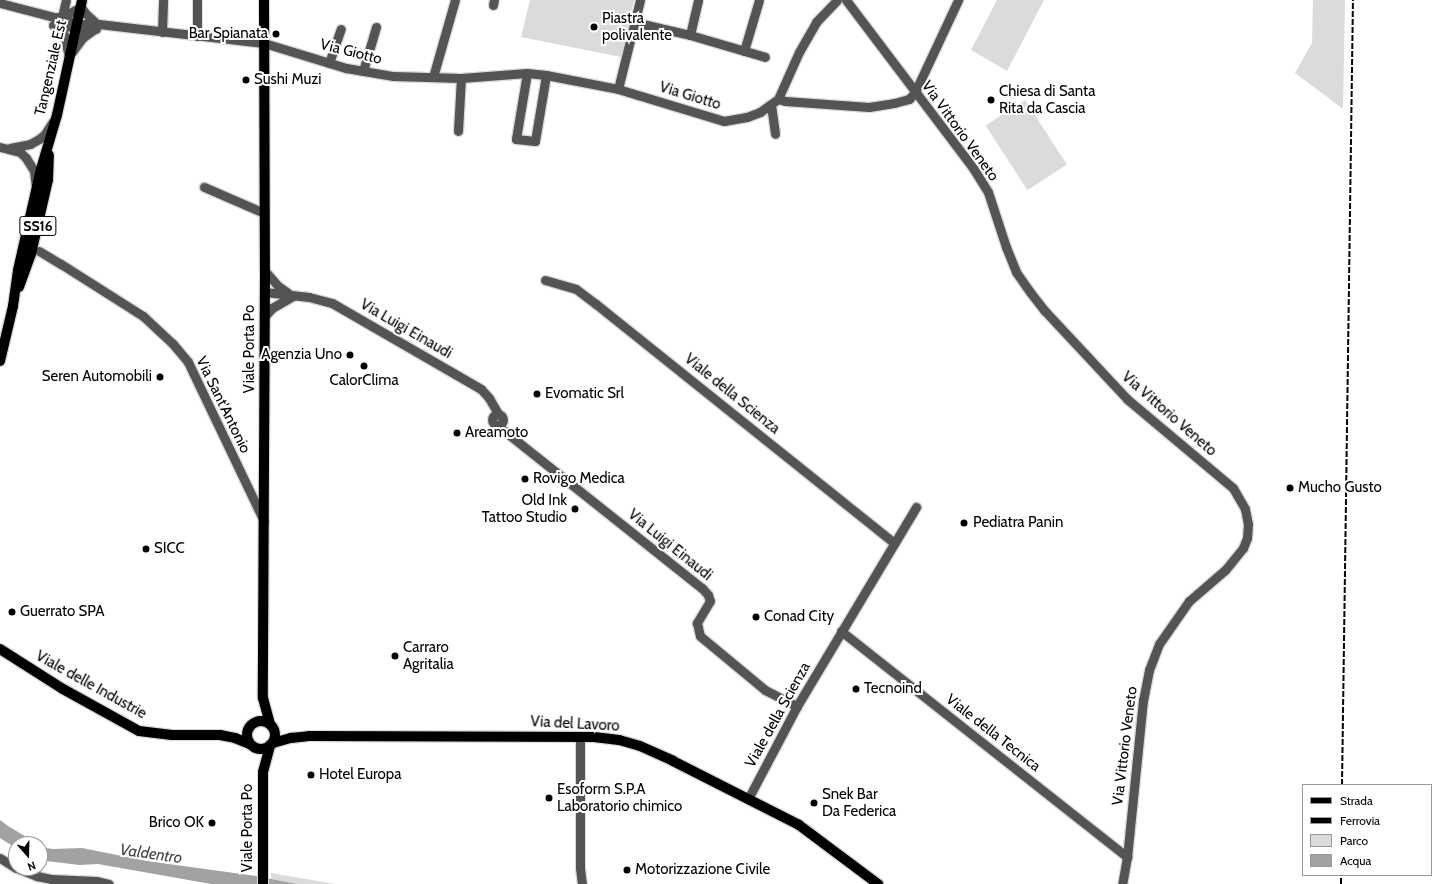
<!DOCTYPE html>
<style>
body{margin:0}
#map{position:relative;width:1440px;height:884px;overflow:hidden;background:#fff;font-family:Cabin,sans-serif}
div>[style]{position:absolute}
.green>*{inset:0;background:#dbdbdb;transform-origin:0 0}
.water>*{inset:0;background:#a2a2a2}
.roads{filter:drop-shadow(1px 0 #dbdbdb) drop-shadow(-1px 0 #dbdbdb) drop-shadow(0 1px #dbdbdb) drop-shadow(0 -1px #dbdbdb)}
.minor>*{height:9px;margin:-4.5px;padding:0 4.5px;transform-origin:4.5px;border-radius:4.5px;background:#545454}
.minor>.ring{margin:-4.5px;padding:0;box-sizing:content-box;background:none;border:9px solid #545454;border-radius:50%}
.major>*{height:10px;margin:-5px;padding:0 5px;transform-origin:5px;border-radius:5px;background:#000}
.major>.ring{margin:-5px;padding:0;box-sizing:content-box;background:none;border:10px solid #000;border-radius:50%}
.rail>*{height:2px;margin-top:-1px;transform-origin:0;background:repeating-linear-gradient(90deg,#000 0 6px,transparent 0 8px)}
.dots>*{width:11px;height:11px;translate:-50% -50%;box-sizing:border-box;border:2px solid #fff;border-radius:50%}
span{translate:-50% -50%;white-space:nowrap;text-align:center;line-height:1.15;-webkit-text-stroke:4px #fff;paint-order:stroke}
.shield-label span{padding:1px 3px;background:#fff;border:1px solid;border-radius:3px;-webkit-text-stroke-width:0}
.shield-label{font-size:14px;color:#000;font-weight:700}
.poi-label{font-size:15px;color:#000}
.left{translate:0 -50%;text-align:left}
.right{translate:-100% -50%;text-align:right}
.street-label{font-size:15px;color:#000}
.water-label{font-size:16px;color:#434343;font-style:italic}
.legend{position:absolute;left:1302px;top:784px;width:130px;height:92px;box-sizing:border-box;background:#fff;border:1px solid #999;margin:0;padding:5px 7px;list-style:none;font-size:12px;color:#000}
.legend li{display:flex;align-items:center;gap:8px;height:20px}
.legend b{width:20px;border:1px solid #999}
.north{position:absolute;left:8px;top:836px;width:40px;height:40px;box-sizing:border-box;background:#fff;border:1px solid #999;border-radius:50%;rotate:160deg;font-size:11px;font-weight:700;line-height:16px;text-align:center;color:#000}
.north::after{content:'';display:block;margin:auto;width:14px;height:18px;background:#000;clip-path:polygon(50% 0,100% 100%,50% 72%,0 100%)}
</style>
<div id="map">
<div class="green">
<div style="clip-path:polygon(530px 0,634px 0,621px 57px,521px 37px)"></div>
<div style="clip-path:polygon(997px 0,1044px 0,1007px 71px,971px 50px)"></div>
<div style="clip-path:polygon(1313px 0,1345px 0,1343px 109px,1295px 73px,1312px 43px)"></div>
<div style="left:1025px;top:100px;width:77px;height:47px;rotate:57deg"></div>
<div style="clip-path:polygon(271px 873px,335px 884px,297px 884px,271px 879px)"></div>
</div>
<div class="water">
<div style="clip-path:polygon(0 820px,8px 826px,38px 844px,16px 844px,16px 848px,0 838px)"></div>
<div style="clip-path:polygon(40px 845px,46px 848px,53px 849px,82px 848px,147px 861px,256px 876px,297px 884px,211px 884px,98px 864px,80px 865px,46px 861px,40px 859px)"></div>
</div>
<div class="roads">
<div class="minor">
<div style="left:846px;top:0;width:211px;rotate:52.9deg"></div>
<div style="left:973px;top:168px;width:28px;rotate:58deg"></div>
<div style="left:988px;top:192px;width:58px;rotate:71.9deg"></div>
<div style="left:1006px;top:247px;width:27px;rotate:68deg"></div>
<div style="left:1016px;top:272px;width:24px;rotate:55deg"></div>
<div style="left:1030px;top:292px;width:24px;rotate:52deg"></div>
<div style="left:1045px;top:311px;width:120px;rotate:47deg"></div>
<div style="left:1127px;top:399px;width:138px;rotate:40deg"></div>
<div style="left:1233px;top:488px;width:24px;rotate:60deg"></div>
<div style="left:1245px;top:509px;width:15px;rotate:79deg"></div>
<div style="left:1248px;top:524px;width:14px;rotate:94deg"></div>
<div style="left:1247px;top:538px;width:11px;rotate:112deg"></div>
<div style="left:1243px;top:548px;width:28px;rotate:129deg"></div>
<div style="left:1225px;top:570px;width:48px;rotate:139.3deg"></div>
<div style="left:1189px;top:601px;width:52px;rotate:124.9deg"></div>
<div style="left:1159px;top:644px;width:28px;rotate:111deg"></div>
<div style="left:1149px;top:670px;width:31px;rotate:101deg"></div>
<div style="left:1143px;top:700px;width:158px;rotate:95.8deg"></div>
<div style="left:1127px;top:857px;width:27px;rotate:100deg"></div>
<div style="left:0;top:3px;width:71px;rotate:14.6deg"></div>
<div style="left:69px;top:21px;width:16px;rotate:35deg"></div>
<div style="left:82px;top:30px;width:14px;rotate:-4deg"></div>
<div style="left:493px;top:5px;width:5px;rotate:-79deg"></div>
<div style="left:58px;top:17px;width:6px;rotate:-9deg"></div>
<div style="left:64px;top:16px;width:19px;rotate:-28deg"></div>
<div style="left:81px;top:7px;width:7px;rotate:56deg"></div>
<div style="left:85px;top:13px;width:16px;rotate:43deg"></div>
<div style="left:62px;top:17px;width:17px;rotate:-77deg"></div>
<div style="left:634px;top:22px;width:57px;rotate:13.1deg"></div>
<div style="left:690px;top:35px;width:78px;rotate:16.3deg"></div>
<div style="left:53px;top:25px;width:12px;rotate:9deg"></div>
<div style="left:65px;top:27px;width:25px;rotate:-9deg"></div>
<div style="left:90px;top:23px;width:175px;rotate:6.6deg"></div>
<div style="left:264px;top:43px;width:86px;rotate:17deg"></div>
<div style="left:346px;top:68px;width:48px;rotate:9.7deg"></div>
<div style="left:393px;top:76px;width:68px;rotate:1.7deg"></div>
<div style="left:461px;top:78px;width:66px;rotate:-4.3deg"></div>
<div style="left:527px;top:73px;width:19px;rotate:6deg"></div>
<div style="left:546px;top:75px;width:73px;rotate:11deg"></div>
<div style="left:618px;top:89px;width:111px;rotate:16.8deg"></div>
<div style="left:724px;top:121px;width:23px;rotate:-10deg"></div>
<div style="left:747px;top:117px;width:14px;rotate:-21deg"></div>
<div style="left:760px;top:112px;width:22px;rotate:-36deg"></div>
<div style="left:778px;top:99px;width:51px;rotate:-65.9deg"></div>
<div style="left:799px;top:52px;width:34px;rotate:-60deg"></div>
<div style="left:816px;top:22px;width:30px;rotate:-46deg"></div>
<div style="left:55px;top:26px;width:13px;rotate:45deg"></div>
<div style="left:64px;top:35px;width:23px;rotate:77deg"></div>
<div style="left:162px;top:32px;width:32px;rotate:-88deg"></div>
<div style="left:690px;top:35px;width:36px;rotate:-77deg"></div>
<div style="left:197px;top:36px;width:36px;rotate:-90deg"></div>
<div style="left:744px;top:51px;width:53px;rotate:-73.6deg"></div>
<div style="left:72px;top:52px;width:17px;rotate:-54deg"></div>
<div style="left:82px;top:38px;width:14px;rotate:-36deg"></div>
<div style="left:329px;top:63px;width:36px;rotate:-71deg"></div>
<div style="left:363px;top:71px;width:46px;rotate:-73.5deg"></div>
<div style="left:527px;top:73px;width:67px;rotate:99.5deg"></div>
<div style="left:516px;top:139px;width:19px;rotate:6deg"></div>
<div style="left:535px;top:141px;width:67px;rotate:-80.5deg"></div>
<div style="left:433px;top:77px;width:80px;rotate:-74.1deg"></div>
<div style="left:618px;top:89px;width:92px;rotate:-76.1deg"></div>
<div style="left:778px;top:99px;width:7px;rotate:16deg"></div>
<div style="left:785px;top:101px;width:84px;rotate:4.1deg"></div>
<div style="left:869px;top:107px;width:25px;rotate:-9deg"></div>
<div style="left:894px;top:103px;width:16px;rotate:-15deg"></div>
<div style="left:909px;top:99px;width:9px;rotate:-49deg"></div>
<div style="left:915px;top:92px;width:102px;rotate:-64.9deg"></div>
<div style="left:771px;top:105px;width:29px;rotate:82deg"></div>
<div style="left:458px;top:131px;width:53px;rotate:-86.8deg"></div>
<div style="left:0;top:147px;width:21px;rotate:14deg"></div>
<div style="left:20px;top:152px;width:8px;rotate:45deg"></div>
<div style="left:26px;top:158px;width:15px;rotate:58deg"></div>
<div style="left:34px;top:171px;width:16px;rotate:83deg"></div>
<div style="left:10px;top:148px;width:20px;rotate:-11deg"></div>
<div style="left:30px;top:144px;width:10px;rotate:-29deg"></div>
<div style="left:39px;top:139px;width:8px;rotate:-40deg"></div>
<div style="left:45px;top:134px;width:15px;rotate:-58deg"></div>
<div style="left:204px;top:187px;width:65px;rotate:23.4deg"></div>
<div style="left:39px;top:251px;width:26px;rotate:31deg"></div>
<div style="left:61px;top:264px;width:97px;rotate:32.4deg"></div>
<div style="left:143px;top:316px;width:41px;rotate:43deg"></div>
<div style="left:173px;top:344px;width:23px;rotate:50deg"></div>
<div style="left:188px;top:362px;width:176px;rotate:64.5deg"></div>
<div style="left:265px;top:271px;width:20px;rotate:49deg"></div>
<div style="left:278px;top:286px;width:12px;rotate:35deg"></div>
<div style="left:545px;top:280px;width:32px;rotate:16deg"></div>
<div style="left:576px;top:289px;width:25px;rotate:37deg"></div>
<div style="left:596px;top:304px;width:382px;rotate:38.7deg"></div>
<div style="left:265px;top:292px;width:44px;rotate:6.5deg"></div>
<div style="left:309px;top:297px;width:24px;rotate:15deg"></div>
<div style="left:332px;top:303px;width:172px;rotate:30deg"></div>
<div style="left:481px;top:389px;width:12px;rotate:48deg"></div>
<div style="left:489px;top:398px;width:20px;rotate:60deg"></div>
<div style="left:265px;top:316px;width:11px;rotate:-49deg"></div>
<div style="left:272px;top:308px;width:24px;rotate:-30deg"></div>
<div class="ring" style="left:492.5px;top:414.5px;width:2px;height:2px"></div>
<div style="left:498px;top:426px;width:260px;rotate:38.5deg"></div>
<div style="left:702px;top:588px;width:9px;rotate:49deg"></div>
<div style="left:708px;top:595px;width:6px;rotate:72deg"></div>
<div style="left:710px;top:601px;width:26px;rotate:121deg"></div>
<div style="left:697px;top:623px;width:13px;rotate:77deg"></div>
<div style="left:700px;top:636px;width:85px;rotate:39.7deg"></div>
<div style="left:765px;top:690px;width:36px;rotate:27deg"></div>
<div style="left:841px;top:631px;width:365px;rotate:38.3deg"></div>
<div style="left:580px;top:737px;width:131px;rotate:90deg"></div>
<div style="left:580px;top:868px;width:16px;rotate:83deg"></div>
<div style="left:748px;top:799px;width:105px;rotate:-62.2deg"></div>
<div style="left:797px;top:706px;width:232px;rotate:-59.1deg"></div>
<div style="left:0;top:858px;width:19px;rotate:32deg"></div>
<div style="left:17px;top:868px;width:22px;rotate:22deg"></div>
<div style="left:37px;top:876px;width:14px;rotate:12deg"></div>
<div style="left:51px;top:879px;width:45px;rotate:2.5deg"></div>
<div style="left:96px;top:881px;width:13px;rotate:13deg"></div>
</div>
<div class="major">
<div style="left:264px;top:0;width:271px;rotate:89.8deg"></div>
<div style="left:265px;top:271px;width:427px;rotate:90.3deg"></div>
<div style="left:263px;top:698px;width:27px;rotate:75deg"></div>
<div style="left:19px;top:287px;width:35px;rotate:-70deg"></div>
<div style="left:31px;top:254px;width:76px;rotate:-77.1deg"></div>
<div style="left:48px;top:180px;width:25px;rotate:-88deg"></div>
<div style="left:0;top:361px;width:57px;rotate:-76.7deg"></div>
<div style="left:13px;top:306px;width:36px;rotate:-82deg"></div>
<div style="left:18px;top:270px;width:104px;rotate:-77.2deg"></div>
<div style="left:41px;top:169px;width:56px;rotate:-73.5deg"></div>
<div style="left:57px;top:115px;width:118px;rotate:-77.7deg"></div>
<div style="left:0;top:649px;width:75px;rotate:32.4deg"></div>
<div style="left:63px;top:689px;width:87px;rotate:28.9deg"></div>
<div style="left:139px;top:731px;width:33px;rotate:7deg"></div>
<div style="left:172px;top:735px;width:48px"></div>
<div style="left:220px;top:735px;width:15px;rotate:11deg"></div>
<div style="left:235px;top:738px;width:16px;rotate:22deg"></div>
<div class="ring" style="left:247px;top:721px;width:18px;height:18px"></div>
<div style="left:273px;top:743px;width:19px;rotate:-16deg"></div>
<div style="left:291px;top:738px;width:18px;rotate:-6deg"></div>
<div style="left:309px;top:736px;width:285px;rotate:0.2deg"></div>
<div style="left:594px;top:737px;width:25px;rotate:7deg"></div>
<div style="left:619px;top:740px;width:22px;rotate:16deg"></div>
<div style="left:640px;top:746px;width:36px;rotate:24deg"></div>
<div style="left:673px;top:761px;width:141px;rotate:26.9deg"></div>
<div style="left:799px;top:825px;width:99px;rotate:36.8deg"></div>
<div style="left:263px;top:884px;width:112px;rotate:-90deg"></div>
<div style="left:263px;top:772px;width:28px;rotate:-75deg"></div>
</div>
</div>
<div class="rail">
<div style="left:1342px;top:785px;width:785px;rotate:-89.2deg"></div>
<div style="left:1341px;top:884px;width:9px;rotate:-90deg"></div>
</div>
<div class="dots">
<div style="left:594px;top:27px;background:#000"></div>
<div style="left:276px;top:34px;background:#000"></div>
<div style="left:246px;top:80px;background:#000"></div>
<div style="left:991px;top:100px;background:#000"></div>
<div style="left:350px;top:355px;background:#000"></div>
<div style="left:364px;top:366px;background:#000"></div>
<div style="left:160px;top:377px;background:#000"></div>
<div style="left:537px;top:394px;background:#000"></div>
<div style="left:457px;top:433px;background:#000"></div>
<div style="left:525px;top:479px;background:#000"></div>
<div style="left:1290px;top:488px;background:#000"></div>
<div style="left:575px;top:509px;background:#000"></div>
<div style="left:964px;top:523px;background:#000"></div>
<div style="left:146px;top:549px;background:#000"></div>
<div style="left:12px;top:612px;background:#000"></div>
<div style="left:756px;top:617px;background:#000"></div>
<div style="left:395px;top:656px;background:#000"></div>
<div style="left:856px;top:689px;background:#000"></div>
<div style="left:311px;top:775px;background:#000"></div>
<div style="left:549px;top:798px;background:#000"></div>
<div style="left:814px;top:803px;background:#000"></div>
<div style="left:212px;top:823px;background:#000"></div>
<div style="left:627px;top:870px;background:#000"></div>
</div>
<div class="shield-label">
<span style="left:38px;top:226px">SS16</span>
</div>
<div class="poi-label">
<span class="left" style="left:602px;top:27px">Piastra<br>polivalente</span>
<span class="right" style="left:268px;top:34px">Bar Spianata</span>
<span class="left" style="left:254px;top:80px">Sushi Muzi</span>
<span class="left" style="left:999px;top:100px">Chiesa di Santa<br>Rita da Cascia</span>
<span class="right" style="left:342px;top:355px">Agenzia Uno</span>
<span class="right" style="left:152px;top:377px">Seren Automobili</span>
<span style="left:364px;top:381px">CalorClima</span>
<span class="left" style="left:545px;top:394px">Evomatic Srl</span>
<span class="left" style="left:465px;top:433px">Areamoto</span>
<span class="left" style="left:533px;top:479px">Rovigo Medica</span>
<span class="left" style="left:1298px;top:488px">Mucho Gusto</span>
<span class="right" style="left:567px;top:509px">Old Ink<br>Tattoo Studio</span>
<span class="left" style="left:973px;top:523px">Pediatra Panin</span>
<span class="left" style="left:154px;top:549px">SICC</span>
<span class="left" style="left:20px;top:612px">Guerrato SPA</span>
<span class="left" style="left:764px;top:617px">Conad City</span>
<span class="left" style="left:403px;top:656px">Carraro<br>Agritalia</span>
<span class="left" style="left:864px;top:689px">Tecnoind</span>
<span class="left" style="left:319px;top:775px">Hotel Europa</span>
<span class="left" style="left:557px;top:798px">Esoform S.P.A<br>Laboratorio chimico</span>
<span class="left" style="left:822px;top:803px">Snek Bar<br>Da Federica</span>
<span class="right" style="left:204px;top:823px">Brico OK</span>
<span class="left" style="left:635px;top:870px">Motorizzazione Civile</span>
</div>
<div class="street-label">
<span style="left:351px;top:52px;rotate:14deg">Via Giotto</span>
<span style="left:51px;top:68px;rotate:-77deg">Tangenziale Est</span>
<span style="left:690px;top:96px;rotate:17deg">Via Giotto</span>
<span style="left:960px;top:131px;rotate:54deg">Via Vittorio Veneto</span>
<span style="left:406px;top:329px;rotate:30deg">Via Luigi Einaudi</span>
<span style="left:250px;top:349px;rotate:-90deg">Viale Porta Po</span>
<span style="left:732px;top:394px;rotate:39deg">Viale della Scienza</span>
<span style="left:223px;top:405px;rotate:64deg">Via Sant'Antonio</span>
<span style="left:1169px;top:414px;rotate:41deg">Via Vittorio Veneto</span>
<span style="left:670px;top:545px;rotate:39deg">Via Luigi Einaudi</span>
<span style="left:91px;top:685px;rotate:29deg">Viale delle Industrie</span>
<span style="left:778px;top:715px;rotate:-61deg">Viale della Scienza</span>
<span style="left:575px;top:724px;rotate:3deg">Via del Lavoro</span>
<span style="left:993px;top:733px;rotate:38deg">Viale della Tecnica</span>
<span style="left:1125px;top:746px;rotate:-83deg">Via Vittorio Veneto</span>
<span style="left:248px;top:828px;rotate:-90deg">Viale Porta Po</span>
</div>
<div class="water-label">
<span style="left:151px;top:854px;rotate:8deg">Valdentro</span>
</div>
<ul class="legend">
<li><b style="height:5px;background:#000"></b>Strada</li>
<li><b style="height:5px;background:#000"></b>Ferrovia</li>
<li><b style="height:11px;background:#dbdbdb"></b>Parco</li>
<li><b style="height:11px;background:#a2a2a2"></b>Acqua</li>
</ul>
<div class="north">N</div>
</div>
